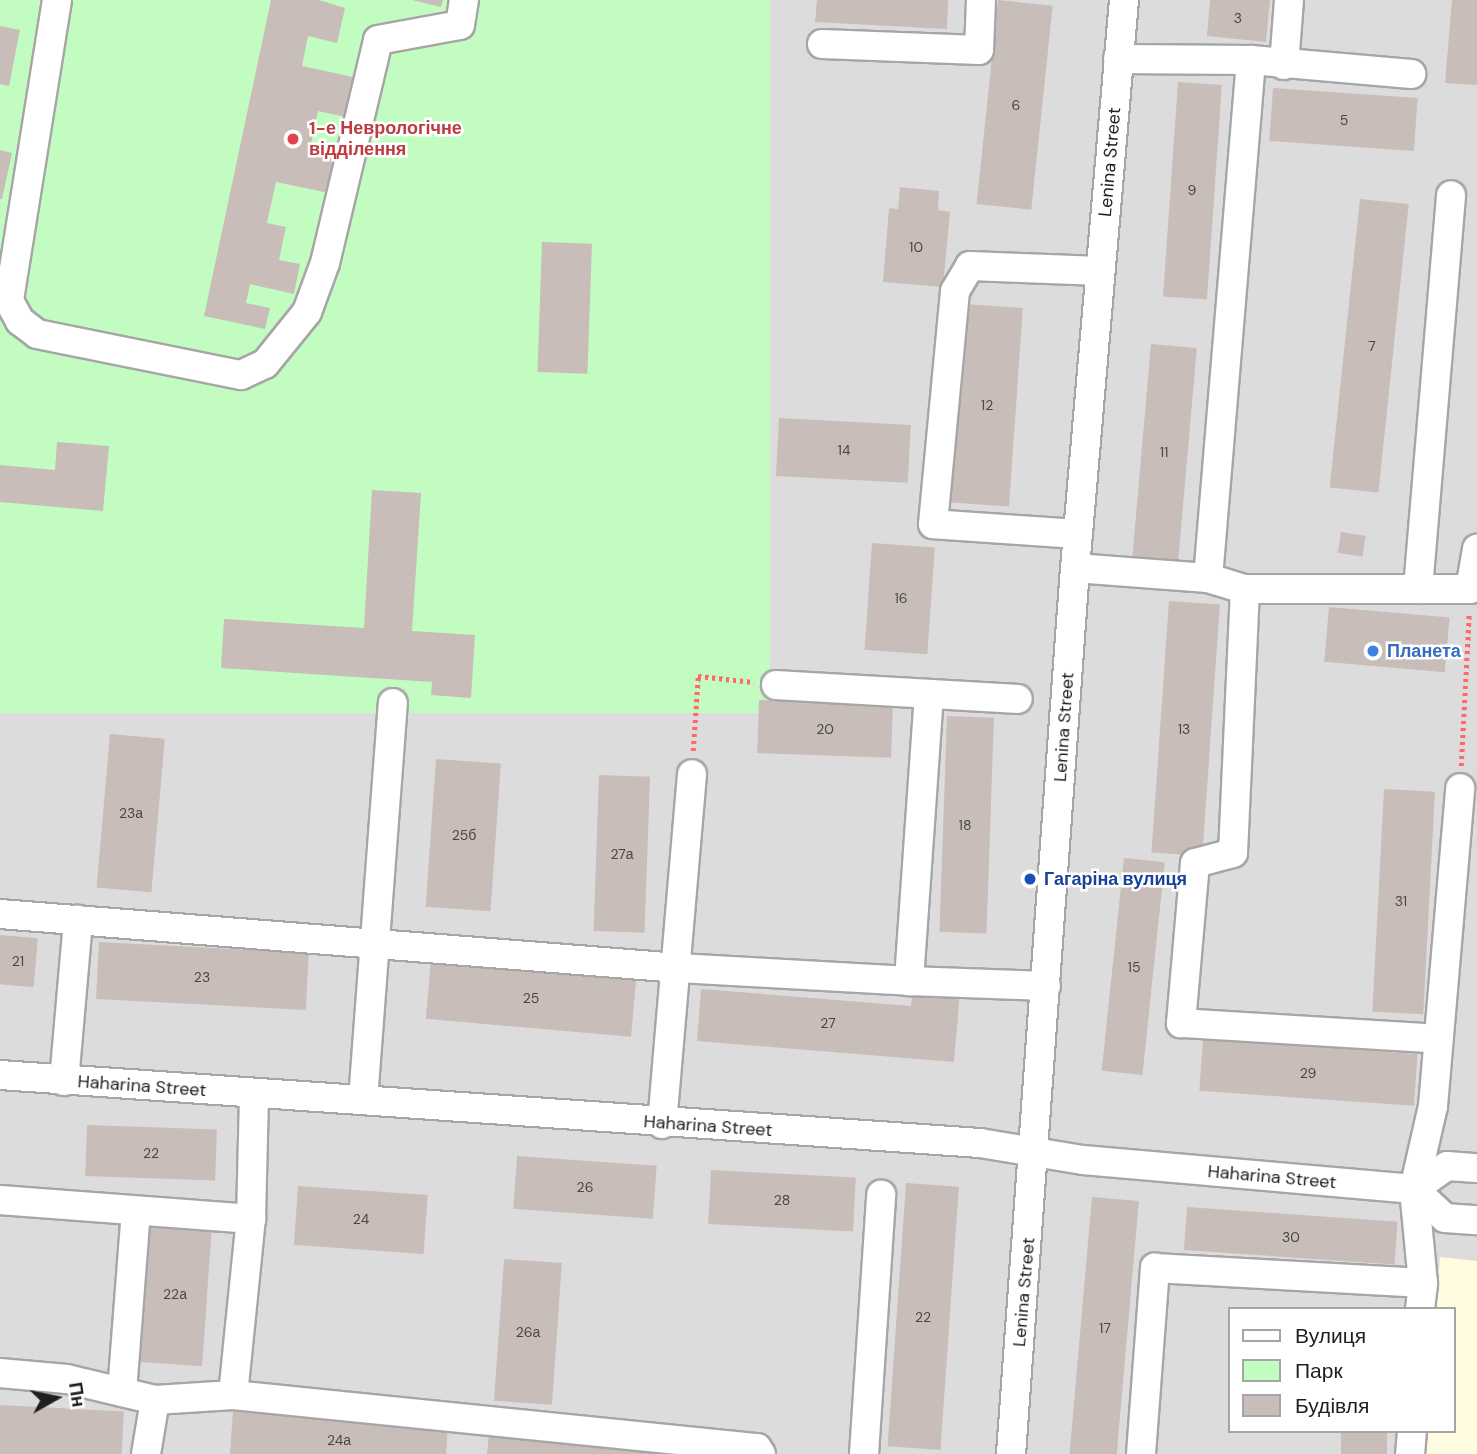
<!DOCTYPE html>
<meta charset="utf-8">
<style>
body{margin:0}
#map{position:relative;width:1477px;height:1454px;overflow:hidden;background:#f0ebe5;font-family:"DM Sans",sans-serif}
div>[style]{position:absolute}
.residential>*{inset:0;background:#dddcdc}
.education>*{inset:0;background:#fffce0}
.park>*{inset:0;background:#c2fcc1;transform-origin:0 0}
.building>*{inset:0;background:#c8bdb8;transform-origin:0 0}
.path>*{height:4.5px;margin-top:-2.25px;transform-origin:0;background:repeating-linear-gradient(90deg,#ff6869 0 3.5px,transparent 0 7px)}
.roads{filter:drop-shadow(2px 0 #a6a6a6) drop-shadow(-2px 0 #a6a6a6) drop-shadow(0 2px #a6a6a6) drop-shadow(0 -2px #a6a6a6)}
.minor>*{height:28px;margin:-14px;padding:0 14px;transform-origin:14px;border-radius:14px;background:#fff}
.dots>*{width:19px;height:19px;translate:-50% -50%;box-sizing:border-box;border:4px solid #fff;border-radius:50%}
span{translate:-50% -50%;white-space:nowrap;text-align:center;line-height:1.15;-webkit-text-stroke:5px #fff;paint-order:stroke}
.number-label{font-size:14px;color:#494645}
.number-label span{-webkit-text-stroke-width:0}
.health-label{font-size:18px;color:#be3a42;font-weight:700}
.left{translate:0 -50%;text-align:left}
.street-label{font-size:18px;color:#1f1f1f}
.shop-label{font-size:18px;color:#366cbe;font-weight:700}
.transit-label{font-size:18px;color:#164399;font-weight:700}
.legend{position:absolute;left:1228px;top:1307px;width:228px;height:126px;box-sizing:border-box;background:#fff;border:2px solid #a5a5a5;margin:0;padding:9px 12px;list-style:none;font-size:21px;color:#1f1f1f}
.legend li{display:flex;align-items:center;gap:14px;height:35px}
.legend b{width:35px;border:2px solid #a5a5a5}
.north{position:absolute;left:21px;top:1363px;width:70px;height:70px;-webkit-text-stroke:5px #fff;paint-order:stroke;rotate:81deg;font-size:19px;font-weight:700;line-height:28px;text-align:center;color:#1f1f1f}
.north::after{content:'';display:block;margin:auto;width:24px;height:32px;background:#1f1f1f;clip-path:polygon(50% 0,100% 100%,50% 72%,0 100%)}
</style>
<div id="map">
<div class="residential">
<div style="clip-path:polygon(evenodd,0 0,1477px 0,1477px 1454px,0 1454px,0 0,1230px 1309px,1454px 1309px,1454px 1431px,1230px 1431px,1230px 1309px)"></div>
</div>
<div class="education">
<div style="clip-path:polygon(1440px 1257px,1477px 1261px,1477px 1454px,1426px 1454px,1427px 1431px,1454px 1431px,1454px 1309px,1436px 1309px)"></div>
</div>
<div class="park">
<div style="left:0;top:0;width:770px;height:713px"></div>
</div>
<div class="building">
<div style="clip-path:polygon(271px 0,319px 0,345px 8px,337px 43px,308px 36px,302px 66px,358px 78px,350px 118px,318px 111px,309px 153px,337px 158px,329px 193px,276px 182px,267px 223px,286px 227px,279px 260px,300px 264px,294px 294px,250px 284px,246px 303px,270px 308px,265px 329px,204px 316px)"></div>
<div style="clip-path:polygon(412px 0,443px 0,441px 7px)"></div>
<div style="clip-path:polygon(817px 0,948px 0,947px 29px,815px 22px)"></div>
<div style="left:998px;top:0;width:55px;height:205px;rotate:6deg"></div>
<div style="clip-path:polygon(1210px 0,1270px 0,1266px 42px,1207px 36px)"></div>
<div style="clip-path:polygon(1452px 0,1477px 0,1477px 85px,1445px 83px)"></div>
<div style="clip-path:polygon(0 26px,20px 30px,9px 86px,0 84px)"></div>
<div style="left:1178px;top:82px;width:44px;height:215px;rotate:4deg"></div>
<div style="left:1273px;top:88px;width:145px;height:53px;rotate:4deg"></div>
<div style="clip-path:polygon(0 150px,12px 153px,2px 199px,0 199px)"></div>
<div style="clip-path:polygon(900px 187px,939px 191px,938px 210px,950px 212px,943px 287px,883px 282px,889px 208px,898px 209px)"></div>
<div style="left:1360px;top:199px;width:49px;height:290px;rotate:6deg"></div>
<div style="left:542px;top:242px;width:50px;height:130px;rotate:2deg"></div>
<div style="left:965px;top:304px;width:58px;height:199px;rotate:4deg"></div>
<div style="left:1151px;top:344px;width:46px;height:213px;rotate:5deg"></div>
<div style="left:779px;top:418px;width:132px;height:58px;rotate:3deg"></div>
<div style="clip-path:polygon(57px 442px,109px 446px,103px 511px,0 502px,0 465px,55px 470px)"></div>
<div style="clip-path:polygon(372px 490px,421px 493px,412px 631px,475px 635px,471px 698px,431px 695px,432px 682px,221px 668px,224px 619px,364px 628px)"></div>
<div style="left:1341px;top:532px;width:25px;height:21px;rotate:9deg"></div>
<div style="left:872px;top:543px;width:63px;height:107px;rotate:4deg"></div>
<div style="left:1169px;top:601px;width:51px;height:252px;rotate:4deg"></div>
<div style="left:1329px;top:607px;width:121px;height:55px;rotate:5deg"></div>
<div style="left:759px;top:700px;width:134px;height:53px;rotate:2deg"></div>
<div style="left:947px;top:716px;width:47px;height:216px;rotate:2deg"></div>
<div style="left:110px;top:734px;width:55px;height:154px;rotate:5deg"></div>
<div style="left:436px;top:759px;width:65px;height:148px;rotate:4deg"></div>
<div style="left:599px;top:775px;width:51px;height:156px;rotate:2deg"></div>
<div style="left:1384px;top:789px;width:51px;height:223px;rotate:3deg"></div>
<div style="left:1124px;top:858px;width:41px;height:214px;rotate:6deg"></div>
<div style="left:0;top:935px;width:38px;height:49px;rotate:5deg"></div>
<div style="left:99px;top:942px;width:210px;height:57px;rotate:3deg"></div>
<div style="left:431px;top:960px;width:206px;height:59px;rotate:5deg"></div>
<div style="clip-path:polygon(913px 988px,960px 992px,954px 1062px,697px 1041px,701px 989px,911px 1006px)"></div>
<div style="left:1203px;top:1039px;width:215px;height:52px;rotate:4deg"></div>
<div style="left:87px;top:1125px;width:130px;height:51px;rotate:2deg"></div>
<div style="left:517px;top:1156px;width:140px;height:53px;rotate:4deg"></div>
<div style="left:711px;top:1170px;width:145px;height:54px;rotate:3deg"></div>
<div style="left:906px;top:1183px;width:53px;height:264px;rotate:4deg"></div>
<div style="left:298px;top:1186px;width:130px;height:59px;rotate:4deg"></div>
<div style="left:1092px;top:1197px;width:47px;height:258px;rotate:5deg"></div>
<div style="left:1187px;top:1207px;width:211px;height:43px;rotate:4deg"></div>
<div style="left:147px;top:1222px;width:65px;height:140px;rotate:4deg"></div>
<div style="left:504px;top:1259px;width:58px;height:142px;rotate:4deg"></div>
<div style="left:0;top:1405px;width:124px;height:49px;rotate:3deg"></div>
<div style="clip-path:polygon(233px 1410px,448px 1426px,446px 1454px,230px 1454px)"></div>
<div style="left:1341px;top:1431px;width:46px;height:23px"></div>
<div style="clip-path:polygon(489px 1434px,730px 1454px,487px 1454px)"></div>
</div>
<div class="path">
<div style="left:693px;top:751px;width:75px;rotate:-86.2deg"></div>
<div style="left:698px;top:676px;width:56px;rotate:6.1deg"></div>
<div style="left:1461px;top:766px;width:152px;rotate:-87deg"></div>
</div>
<div class="roads">
<div class="minor">
<div style="left:57px;top:0;width:305px;rotate:99.1deg"></div>
<div style="left:9px;top:301px;width:23px;rotate:61deg"></div>
<div style="left:20px;top:321px;width:21px;rotate:37deg"></div>
<div style="left:37px;top:334px;width:208px;rotate:11.4deg"></div>
<div style="left:241px;top:375px;width:26px;rotate:-25deg"></div>
<div style="left:265px;top:364px;width:67px;rotate:-51.1deg"></div>
<div style="left:307px;top:312px;width:52px;rotate:-69.8deg"></div>
<div style="left:325px;top:263px;width:229px;rotate:-76.6deg"></div>
<div style="left:378px;top:40px;width:83px;rotate:-10.4deg"></div>
<div style="left:460px;top:25px;width:25px;rotate:-81deg"></div>
<div style="left:822px;top:44px;width:157px;rotate:2.2deg"></div>
<div style="left:979px;top:50px;width:50px;rotate:-87.7deg"></div>
<div style="left:1118px;top:59px;width:133px;rotate:0.4deg"></div>
<div style="left:1251px;top:60px;width:161px;rotate:5deg"></div>
<div style="left:1284px;top:65px;width:65px;rotate:-85.6deg"></div>
<div style="left:1078px;top:534px;width:145px;rotate:-176.1deg"></div>
<div style="left:933px;top:524px;width:234px;rotate:-84.6deg"></div>
<div style="left:955px;top:291px;width:29px;rotate:-59deg"></div>
<div style="left:970px;top:266px;width:130px;rotate:2.2deg"></div>
<div style="left:1075px;top:568px;width:133px;rotate:4.3deg"></div>
<div style="left:1208px;top:578px;width:39px;rotate:17deg"></div>
<div style="left:1245px;top:589px;width:225px"></div>
<div style="left:1470px;top:589px;width:41px;rotate:-80.1deg"></div>
<div style="left:1208px;top:578px;width:520px;rotate:-85.25deg"></div>
<div style="left:1245px;top:589px;width:264px;rotate:92.6deg"></div>
<div style="left:1233px;top:853px;width:39px;rotate:165deg"></div>
<div style="left:1195px;top:863px;width:161px;rotate:95deg"></div>
<div style="left:1181px;top:1023px;width:258px;rotate:3.5deg"></div>
<div style="left:1418px;top:589px;width:395px;rotate:-85.2deg"></div>
<div style="left:776px;top:685px;width:242px;rotate:3.3deg"></div>
<div style="left:929px;top:694px;width:288px;rotate:94deg"></div>
<div style="left:909px;top:981px;width:137px;rotate:2.1deg"></div>
<div style="left:0;top:914px;width:681px;rotate:4.55deg"></div>
<div style="left:679px;top:968px;width:230px;rotate:3.2deg"></div>
<div style="left:0;top:1075px;width:982px;rotate:3.97deg"></div>
<div style="left:980px;top:1143px;width:104px;rotate:9.4deg"></div>
<div style="left:1083px;top:1160px;width:332px;rotate:5deg"></div>
<div style="left:1414px;top:1189px;width:42px;rotate:43.1deg"></div>
<div style="left:1445px;top:1218px;width:32px;rotate:4deg"></div>
<div style="left:64px;top:1081px;width:162px;rotate:-85deg"></div>
<div style="left:363px;top:1100px;width:398px;rotate:-85.7deg"></div>
<div style="left:662px;top:1124px;width:351px;rotate:-85.1deg"></div>
<div style="left:1414px;top:1189px;width:40px;rotate:-34.9deg"></div>
<div style="left:1447px;top:1166px;width:30px;rotate:4deg"></div>
<div style="left:0;top:1200px;width:252px;rotate:4.3deg"></div>
<div style="left:1420px;top:1309px;width:26px;rotate:-83deg"></div>
<div style="left:1423px;top:1283px;width:94px;rotate:-95.5deg"></div>
<div style="left:1414px;top:1189px;width:85px;rotate:-77.1deg"></div>
<div style="left:1433px;top:1106px;width:319px;rotate:-85.1deg"></div>
<div style="left:0;top:1373px;width:67px;rotate:5.1deg"></div>
<div style="left:67px;top:1379px;width:90px;rotate:13.4deg"></div>
<div style="left:155px;top:1400px;width:78px;rotate:-3.7deg"></div>
<div style="left:233px;top:1395px;width:527px;rotate:5.78deg"></div>
<div style="left:757px;top:1448px;width:7px;rotate:56deg"></div>
<div style="left:122px;top:1392px;width:181px;rotate:-85.6deg"></div>
<div style="left:233px;top:1395px;width:177px;rotate:-84.2deg"></div>
<div style="left:251px;top:1219px;width:126px;rotate:-88.6deg"></div>
<div style="left:146px;top:1454px;width:55px;rotate:-80.5deg"></div>
<div style="left:864px;top:1454px;width:260px;rotate:-86.2deg"></div>
<div style="left:1011px;top:1454px;width:888px;rotate:-85.87deg"></div>
<div style="left:1075px;top:568px;width:570px;rotate:-85.07deg"></div>
<div style="left:1141px;top:1454px;width:187px;rotate:-85.7deg"></div>
<div style="left:1155px;top:1268px;width:268px;rotate:3.2deg"></div>
<div style="left:1410px;top:1454px;width:23px;rotate:-85deg"></div>
</div>
</div>
<div class="dots">
<div style="left:293px;top:139px;background:#e0444e"></div>
<div style="left:1373px;top:651px;background:#3f7fe0"></div>
<div style="left:1030px;top:879px;background:#1a4fb4"></div>
</div>
<div class="number-label">
<span style="left:1238px;top:18px">3</span>
<span style="left:1016px;top:105px">6</span>
<span style="left:1344px;top:120px">5</span>
<span style="left:1192px;top:190px">9</span>
<span style="left:916px;top:247px">10</span>
<span style="left:1372px;top:346px">7</span>
<span style="left:987px;top:405px">12</span>
<span style="left:844px;top:450px">14</span>
<span style="left:1164px;top:452px">11</span>
<span style="left:901px;top:598px">16</span>
<span style="left:825px;top:729px">20</span>
<span style="left:1184px;top:729px">13</span>
<span style="left:131px;top:813px">23а</span>
<span style="left:965px;top:825px">18</span>
<span style="left:464px;top:835px">25б</span>
<span style="left:622px;top:854px">27а</span>
<span style="left:1401px;top:901px">31</span>
<span style="left:18px;top:961px">21</span>
<span style="left:1134px;top:967px">15</span>
<span style="left:202px;top:977px">23</span>
<span style="left:531px;top:998px">25</span>
<span style="left:828px;top:1023px">27</span>
<span style="left:1308px;top:1073px">29</span>
<span style="left:151px;top:1153px">22</span>
<span style="left:585px;top:1187px">26</span>
<span style="left:782px;top:1200px">28</span>
<span style="left:361px;top:1219px">24</span>
<span style="left:1291px;top:1237px">30</span>
<span style="left:175px;top:1294px">22а</span>
<span style="left:923px;top:1317px">22</span>
<span style="left:1105px;top:1328px">17</span>
<span style="left:528px;top:1332px">26а</span>
<span style="left:339px;top:1440px">24а</span>
</div>
<div class="health-label">
<span class="left" style="left:309px;top:139px">1-е Неврологічне<br>відділення</span>
</div>
<div class="street-label">
<span style="left:1110px;top:162px;rotate:-85deg">Lenina Street</span>
<span style="left:1064px;top:727px;rotate:-86deg">Lenina Street</span>
<span style="left:142px;top:1086px;rotate:4deg">Haharina Street</span>
<span style="left:708px;top:1126px;rotate:4deg">Haharina Street</span>
<span style="left:1272px;top:1177px;rotate:5deg">Haharina Street</span>
<span style="left:1024px;top:1292px;rotate:-85deg">Lenina Street</span>
</div>
<div class="shop-label">
<span class="left" style="left:1387px;top:651px">Планета</span>
</div>
<div class="transit-label">
<span class="left" style="left:1044px;top:879px">Гагаріна вулиця</span>
</div>
<ul class="legend">
<li><b style="height:9px;background:#fff"></b>Вулиця</li>
<li><b style="height:19px;background:#c2fcc1"></b>Парк</li>
<li><b style="height:19px;background:#c8bdb8"></b>Будівля</li>
</ul>
<div class="north">Пн</div>
</div>
